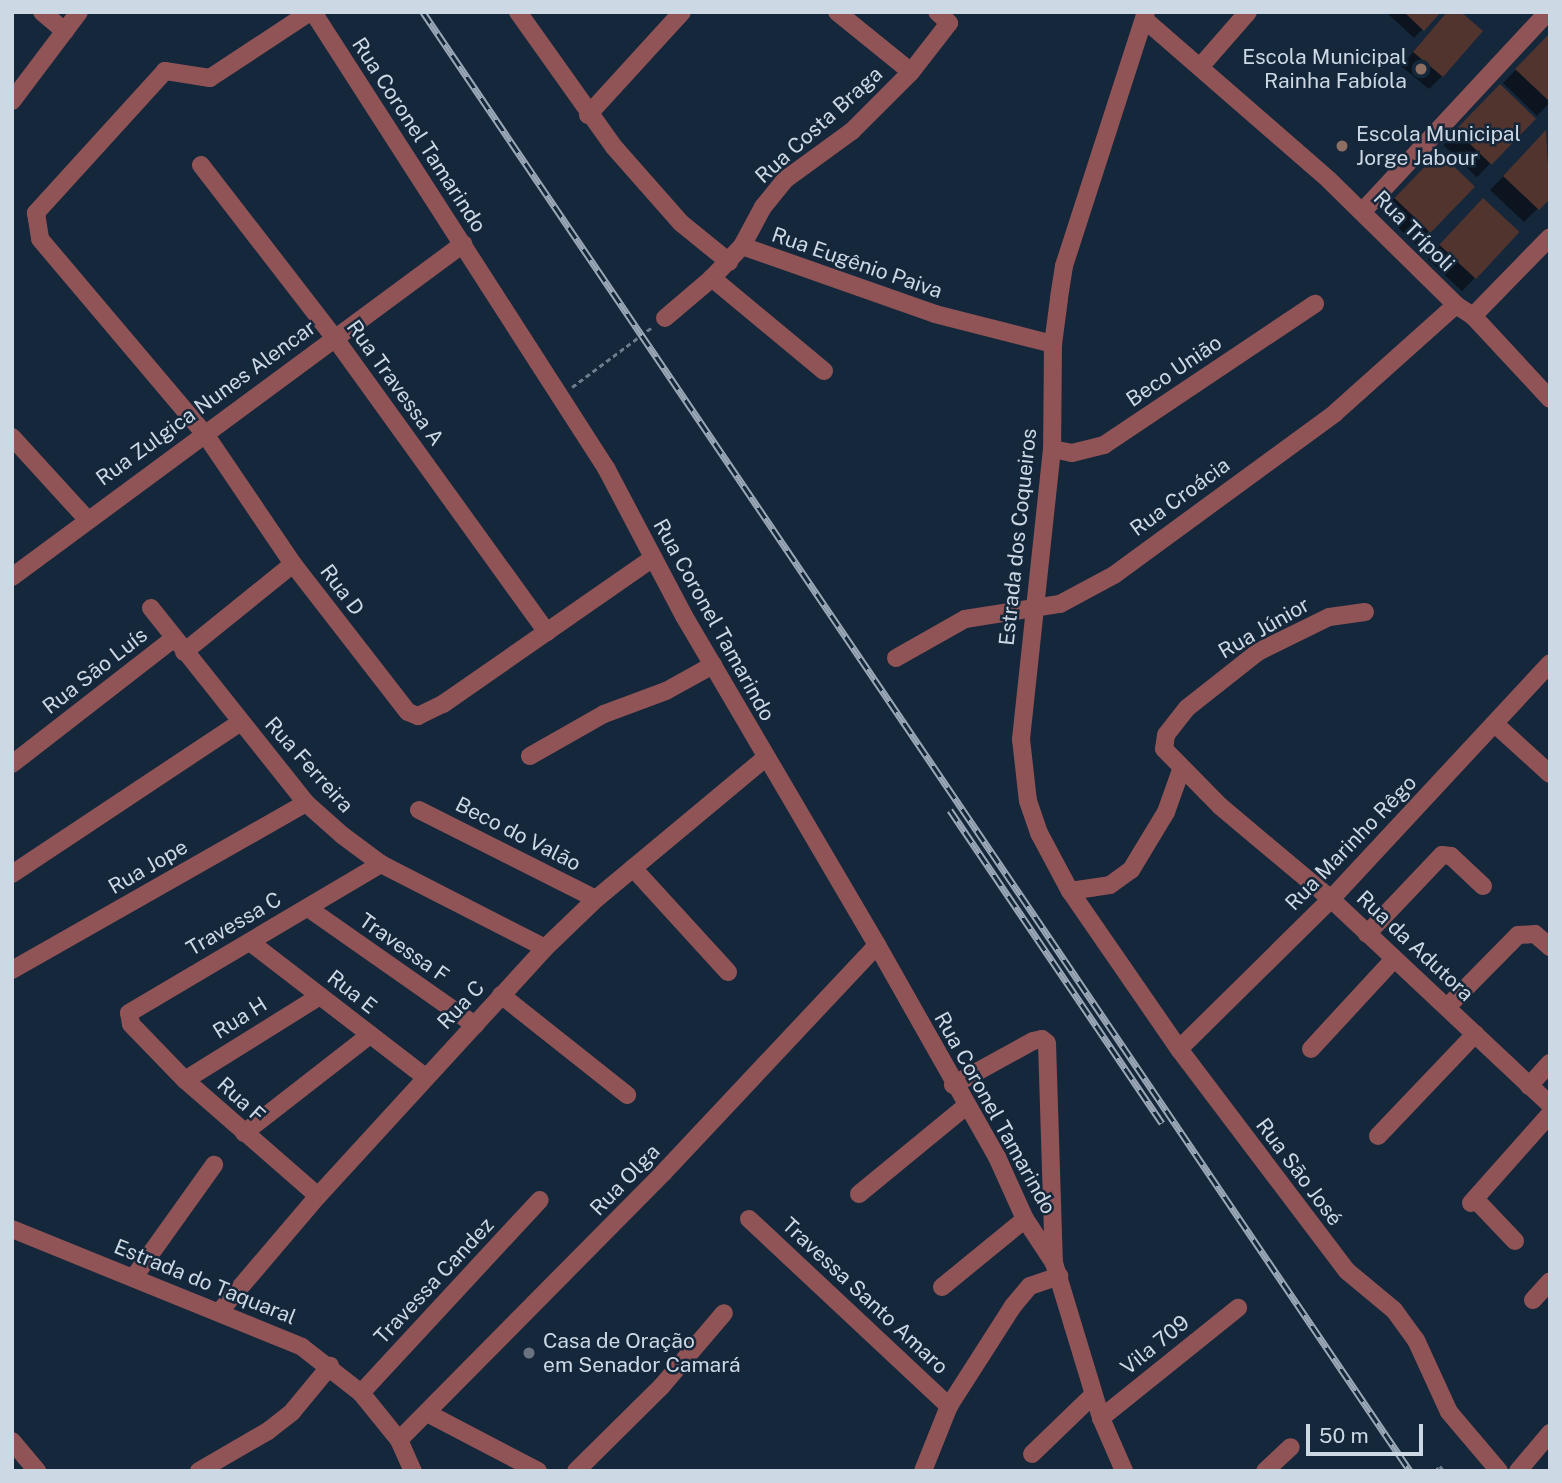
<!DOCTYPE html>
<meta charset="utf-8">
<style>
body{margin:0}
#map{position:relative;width:1562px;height:1483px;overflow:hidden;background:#15273a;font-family:"Public Sans",sans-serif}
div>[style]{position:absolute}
.shadow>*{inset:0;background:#0007;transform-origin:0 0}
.building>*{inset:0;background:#51342e;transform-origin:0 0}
.path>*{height:2.5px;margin-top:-1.25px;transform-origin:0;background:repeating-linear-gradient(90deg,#6d7c8c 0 5px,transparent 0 8.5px)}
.minor>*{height:18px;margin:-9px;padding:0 9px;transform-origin:9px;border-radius:9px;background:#905356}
.rail>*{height:7px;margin-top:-3.5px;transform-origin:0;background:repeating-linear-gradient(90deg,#15273a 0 13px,#9aa7b6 0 26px);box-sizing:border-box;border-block:2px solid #9aa7b6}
.dots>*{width:19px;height:19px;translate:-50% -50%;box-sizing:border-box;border:4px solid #15273a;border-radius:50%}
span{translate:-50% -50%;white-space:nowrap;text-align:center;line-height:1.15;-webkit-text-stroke:5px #15273a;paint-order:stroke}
.poi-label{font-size:21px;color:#cdd8e5}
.right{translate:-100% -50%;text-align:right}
.left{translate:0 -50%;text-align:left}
.street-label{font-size:21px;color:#cdd8e5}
.frame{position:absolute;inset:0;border:14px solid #cdd8e5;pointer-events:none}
.scale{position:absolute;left:1306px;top:1424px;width:117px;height:32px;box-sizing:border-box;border:4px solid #cdd8e5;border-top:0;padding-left:9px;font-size:21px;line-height:24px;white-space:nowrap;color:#cdd8e5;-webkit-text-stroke:5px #15273a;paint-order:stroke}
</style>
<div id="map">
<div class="shadow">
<div style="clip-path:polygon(1386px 12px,1439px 12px,1414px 38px)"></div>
<div style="clip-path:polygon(1440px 21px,1442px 76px,1429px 89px,1401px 66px)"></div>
<div style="clip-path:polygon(1550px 35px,1550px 102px,1537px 116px,1503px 83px)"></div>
<div style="left:1500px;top:87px;width:46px;height:81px;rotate:44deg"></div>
<div style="clip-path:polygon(1546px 132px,1550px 196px,1524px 222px,1490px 190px)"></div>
<div style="left:1439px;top:154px;width:47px;height:81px;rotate:45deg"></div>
<div style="left:1483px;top:200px;width:47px;height:81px;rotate:43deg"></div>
</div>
<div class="building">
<div style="clip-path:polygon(1404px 12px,1441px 12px,1424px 31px)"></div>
<div style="clip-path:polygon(1447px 12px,1461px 12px,1483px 31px,1443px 77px,1413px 52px)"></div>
<div style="clip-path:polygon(1550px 33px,1550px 102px,1515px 69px)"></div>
<div style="left:1500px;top:84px;width:50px;height:64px;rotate:44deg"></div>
<div style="clip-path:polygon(1546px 130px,1550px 199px,1539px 210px,1503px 176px)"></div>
<div style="left:1439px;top:152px;width:50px;height:64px;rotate:44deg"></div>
<div style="left:1483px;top:198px;width:50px;height:64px;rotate:43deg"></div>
</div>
<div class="path">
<div style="left:572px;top:387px;width:99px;rotate:-36.8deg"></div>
<div style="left:1435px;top:1471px;width:7px;rotate:-45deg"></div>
<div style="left:1440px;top:1466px;width:6px;rotate:51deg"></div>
</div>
<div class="minor">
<div style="left:42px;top:12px;width:30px;rotate:40deg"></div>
<div style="left:310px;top:12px;width:120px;rotate:146.6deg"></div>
<div style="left:210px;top:78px;width:46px;rotate:-171.2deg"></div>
<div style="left:165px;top:71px;width:192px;rotate:132.3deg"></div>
<div style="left:36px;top:213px;width:26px;rotate:81deg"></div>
<div style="left:40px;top:239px;width:255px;rotate:49.8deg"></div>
<div style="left:205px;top:434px;width:157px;rotate:55.9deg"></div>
<div style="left:293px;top:564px;width:187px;rotate:52.2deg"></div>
<div style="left:408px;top:712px;width:11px;rotate:22deg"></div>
<div style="left:418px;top:716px;width:28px;rotate:-26deg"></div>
<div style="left:443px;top:704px;width:256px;rotate:-34.8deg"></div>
<div style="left:313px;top:12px;width:542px;rotate:57.28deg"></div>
<div style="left:606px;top:468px;width:167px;rotate:62.2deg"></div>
<div style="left:684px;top:616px;width:381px;rotate:59.6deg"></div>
<div style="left:877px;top:945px;width:244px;rotate:60.5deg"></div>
<div style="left:997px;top:1157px;width:68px;rotate:65.7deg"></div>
<div style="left:1025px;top:1219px;width:53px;rotate:56.6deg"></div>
<div style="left:518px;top:12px;width:166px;rotate:54.6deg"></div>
<div style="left:614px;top:147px;width:101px;rotate:48.6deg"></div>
<div style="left:681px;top:223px;width:62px;rotate:39.1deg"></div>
<div style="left:837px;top:12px;width:95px;rotate:39deg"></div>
<div style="left:1146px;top:12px;width:267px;rotate:107.9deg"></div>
<div style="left:1064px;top:266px;width:33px;rotate:99deg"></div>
<div style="left:1059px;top:299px;width:45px;rotate:97.6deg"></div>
<div style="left:1053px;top:344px;width:105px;rotate:90.5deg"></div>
<div style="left:1052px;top:449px;width:292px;rotate:96.1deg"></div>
<div style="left:1021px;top:739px;width:62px;rotate:83.6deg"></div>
<div style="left:1028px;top:801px;width:34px;rotate:71deg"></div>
<div style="left:1039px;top:833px;width:66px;rotate:61.9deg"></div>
<div style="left:1070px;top:891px;width:192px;rotate:55.4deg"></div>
<div style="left:1179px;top:1049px;width:278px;rotate:52.9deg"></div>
<div style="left:1347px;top:1271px;width:61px;rotate:39.7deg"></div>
<div style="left:1394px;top:1310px;width:37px;rotate:54deg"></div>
<div style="left:1416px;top:1340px;width:79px;rotate:65.4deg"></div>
<div style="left:1449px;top:1412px;width:77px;rotate:49.7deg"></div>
<div style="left:1144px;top:19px;width:245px;rotate:41deg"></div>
<div style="left:1329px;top:180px;width:178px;rotate:44.5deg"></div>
<div style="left:1456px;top:305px;width:20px;rotate:33deg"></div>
<div style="left:1473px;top:316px;width:113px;rotate:47.1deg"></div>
<div style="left:1200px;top:67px;width:73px;rotate:-48.9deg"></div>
<div style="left:12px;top:101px;width:111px;rotate:-53deg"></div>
<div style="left:588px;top:115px;width:139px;rotate:-47.6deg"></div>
<div style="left:201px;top:165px;width:217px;rotate:52.3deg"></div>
<div style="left:334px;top:337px;width:364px;rotate:54.2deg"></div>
<div style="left:1362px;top:212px;width:273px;rotate:-47.1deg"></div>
<div style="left:742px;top:246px;width:44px;rotate:-61.7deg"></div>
<div style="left:763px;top:207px;width:36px;rotate:-51deg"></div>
<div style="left:786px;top:179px;width:82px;rotate:-36deg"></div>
<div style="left:852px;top:131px;width:83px;rotate:-45deg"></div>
<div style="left:911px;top:72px;width:62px;rotate:-52.2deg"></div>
<div style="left:949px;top:23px;width:16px;rotate:-137deg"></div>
<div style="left:1473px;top:316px;width:110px;rotate:-45.7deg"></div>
<div style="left:665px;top:318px;width:62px;rotate:-40.4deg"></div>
<div style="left:824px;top:371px;width:146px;rotate:-140.3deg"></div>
<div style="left:712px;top:278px;width:44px;rotate:-46.8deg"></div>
<div style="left:742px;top:246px;width:205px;rotate:19.4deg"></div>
<div style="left:935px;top:314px;width:122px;rotate:14.3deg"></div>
<div style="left:12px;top:437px;width:111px;rotate:47.6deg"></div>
<div style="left:1052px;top:449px;width:20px;rotate:11deg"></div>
<div style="left:1072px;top:453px;width:33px;rotate:-14deg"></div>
<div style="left:1104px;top:445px;width:254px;rotate:-33.8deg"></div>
<div style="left:12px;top:577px;width:561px;rotate:-36.44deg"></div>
<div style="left:151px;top:608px;width:249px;rotate:51.5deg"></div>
<div style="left:306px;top:803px;width:48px;rotate:41.6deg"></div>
<div style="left:342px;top:835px;width:49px;rotate:36.6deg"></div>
<div style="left:381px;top:864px;width:184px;rotate:27.1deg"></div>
<div style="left:1365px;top:612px;width:36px;rotate:172deg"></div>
<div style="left:1329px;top:617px;width:79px;rotate:153.8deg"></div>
<div style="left:1258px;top:652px;width:90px;rotate:141.7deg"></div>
<div style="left:1187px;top:708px;width:34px;rotate:128deg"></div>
<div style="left:1166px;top:735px;width:14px;rotate:98deg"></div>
<div style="left:1164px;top:749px;width:80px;rotate:45.5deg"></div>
<div style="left:1220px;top:806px;width:145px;rotate:40deg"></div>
<div style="left:1331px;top:899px;width:301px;rotate:43.2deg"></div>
<div style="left:184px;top:652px;width:140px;rotate:-38.9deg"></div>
<div style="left:896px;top:658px;width:79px;rotate:-29.5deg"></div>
<div style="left:965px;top:619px;width:96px;rotate:-9deg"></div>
<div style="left:1060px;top:604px;width:61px;rotate:-28.2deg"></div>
<div style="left:1114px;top:575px;width:274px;rotate:-36.2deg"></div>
<div style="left:1335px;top:413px;width:162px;rotate:-41.8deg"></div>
<div style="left:1495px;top:724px;width:74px;rotate:42.3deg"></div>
<div style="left:530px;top:756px;width:85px;rotate:-29.6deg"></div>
<div style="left:604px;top:714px;width:66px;rotate:-20.4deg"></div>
<div style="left:666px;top:691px;width:54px;rotate:-29deg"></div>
<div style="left:12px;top:764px;width:204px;rotate:-37.8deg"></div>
<div style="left:419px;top:810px;width:198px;rotate:26.7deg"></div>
<div style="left:633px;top:868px;width:141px;rotate:47.6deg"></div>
<div style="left:12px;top:874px;width:273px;rotate:-33.6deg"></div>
<div style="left:1070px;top:891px;width:40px;rotate:-8.5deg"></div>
<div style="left:1110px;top:885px;width:26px;rotate:-36deg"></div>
<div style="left:1131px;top:870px;width:68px;rotate:-58.9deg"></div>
<div style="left:1166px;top:812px;width:45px;rotate:-70.3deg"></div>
<div style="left:308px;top:908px;width:204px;rotate:35deg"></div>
<div style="left:1367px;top:934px;width:109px;rotate:-46.5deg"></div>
<div style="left:1442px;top:855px;width:9px;rotate:6deg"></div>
<div style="left:1451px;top:856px;width:44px;rotate:43.2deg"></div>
<div style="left:250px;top:942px;width:221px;rotate:37.6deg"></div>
<div style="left:12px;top:970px;width:338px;rotate:-29.6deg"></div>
<div style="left:501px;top:995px;width:161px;rotate:38.4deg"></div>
<div style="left:1447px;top:1007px;width:101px;rotate:-45.4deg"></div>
<div style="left:1518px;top:935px;width:17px;rotate:-3deg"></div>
<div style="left:1535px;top:934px;width:20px;rotate:41deg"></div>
<div style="left:1179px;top:1049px;width:214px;rotate:-44.6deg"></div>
<div style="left:1331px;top:899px;width:322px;rotate:-47.1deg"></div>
<div style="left:1311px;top:1049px;width:121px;rotate:-47.3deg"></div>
<div style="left:185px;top:1080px;width:159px;rotate:-31.9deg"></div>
<div style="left:953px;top:1085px;width:91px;rotate:-28.8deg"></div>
<div style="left:1033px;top:1041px;width:9px;rotate:-13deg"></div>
<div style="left:1042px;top:1039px;width:6px;rotate:39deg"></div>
<div style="left:1047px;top:1043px;width:220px;rotate:88.2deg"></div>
<div style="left:1054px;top:1263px;width:162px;rotate:73.1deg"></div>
<div style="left:1101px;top:1418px;width:58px;rotate:66.5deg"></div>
<div style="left:1529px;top:1086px;width:31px;rotate:-48deg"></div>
<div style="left:244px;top:1133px;width:160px;rotate:-37.9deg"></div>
<div style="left:1378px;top:1136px;width:141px;rotate:-46.4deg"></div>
<div style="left:859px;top:1194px;width:139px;rotate:-39.4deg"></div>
<div style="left:318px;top:1196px;width:176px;rotate:-138.9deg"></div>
<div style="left:185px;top:1080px;width:78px;rotate:-134deg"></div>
<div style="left:131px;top:1024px;width:11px;rotate:-100deg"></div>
<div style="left:129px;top:1013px;width:293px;rotate:-30.6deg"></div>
<div style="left:1475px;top:1199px;width:58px;rotate:46.4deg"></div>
<div style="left:1471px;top:1203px;width:119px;rotate:-48.4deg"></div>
<div style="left:749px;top:1219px;width:274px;rotate:43.1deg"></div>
<div style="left:12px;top:1229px;width:313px;rotate:22.1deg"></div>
<div style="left:302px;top:1347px;width:75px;rotate:37.9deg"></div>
<div style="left:361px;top:1393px;width:60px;rotate:51deg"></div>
<div style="left:399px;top:1440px;width:34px;rotate:66deg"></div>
<div style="left:134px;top:1277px;width:138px;rotate:-54.5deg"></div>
<div style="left:942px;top:1287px;width:107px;rotate:-39.3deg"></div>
<div style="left:1533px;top:1300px;width:25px;rotate:-48deg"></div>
<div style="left:220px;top:1311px;width:151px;rotate:-49.6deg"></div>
<div style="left:318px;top:1196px;width:336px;rotate:-47.5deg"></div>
<div style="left:545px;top:948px;width:71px;rotate:-43.9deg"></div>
<div style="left:596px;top:899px;width:220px;rotate:-39.8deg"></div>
<div style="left:361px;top:1393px;width:263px;rotate:-47.2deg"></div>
<div style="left:429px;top:1414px;width:123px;rotate:27.6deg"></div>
<div style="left:1101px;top:1418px;width:176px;rotate:-38.8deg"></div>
<div style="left:399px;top:1440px;width:377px;rotate:-45.3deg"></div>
<div style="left:664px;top:1172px;width:311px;rotate:-46.8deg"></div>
<div style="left:12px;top:1441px;width:39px;rotate:50deg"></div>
<div style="left:1032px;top:1454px;width:85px;rotate:-44deg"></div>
<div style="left:199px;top:1471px;width:80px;rotate:-30.1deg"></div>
<div style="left:268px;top:1431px;width:31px;rotate:-38deg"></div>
<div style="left:292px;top:1412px;width:60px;rotate:-50.4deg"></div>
<div style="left:576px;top:1471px;width:120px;rotate:-44.7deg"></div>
<div style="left:661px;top:1387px;width:97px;rotate:-49.6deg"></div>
<div style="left:923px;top:1471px;width:70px;rotate:-68.2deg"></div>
<div style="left:949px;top:1406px;width:119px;rotate:-57.4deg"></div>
<div style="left:1013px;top:1306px;width:26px;rotate:-50deg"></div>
<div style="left:1030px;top:1286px;width:31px;rotate:-19deg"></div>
<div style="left:1265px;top:1471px;width:35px;rotate:-43deg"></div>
<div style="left:1518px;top:1471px;width:50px;rotate:-49.9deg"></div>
</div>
<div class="rail">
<div style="left:423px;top:12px;width:1761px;rotate:55.92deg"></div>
<div style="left:950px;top:810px;width:378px;rotate:55.9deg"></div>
</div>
<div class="dots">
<div style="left:1421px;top:69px;background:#8d6e63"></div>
<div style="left:1342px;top:146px;background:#8d6e63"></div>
<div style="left:529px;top:1353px;background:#6b7280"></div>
</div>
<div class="poi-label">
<span class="right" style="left:1407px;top:69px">Escola Municipal<br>Rainha Fabíola</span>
<span class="left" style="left:1356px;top:146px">Escola Municipal<br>Jorge Jabour</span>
<span class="left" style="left:543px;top:1353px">Casa de Oração<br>em Senador Camará</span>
</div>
<div class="street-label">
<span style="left:819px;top:125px;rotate:-42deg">Rua Costa Braga</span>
<span style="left:419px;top:135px;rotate:57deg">Rua Coronel Tamarindo</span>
<span style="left:1414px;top:231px;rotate:45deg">Rua Trípoli</span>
<span style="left:857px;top:263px;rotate:19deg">Rua Eugênio Paiva</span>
<span style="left:1174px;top:371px;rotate:-34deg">Beco União</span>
<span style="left:395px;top:383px;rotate:54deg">Rua Travessa A</span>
<span style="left:206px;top:403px;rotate:-36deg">Rua Zulgica Nunes Alencar</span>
<span style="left:1180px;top:497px;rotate:-36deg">Rua Croácia</span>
<span style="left:1018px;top:537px;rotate:-84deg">Estrada dos Coqueiros</span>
<span style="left:342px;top:590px;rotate:53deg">Rua D</span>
<span style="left:714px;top:620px;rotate:61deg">Rua Coronel Tamarindo</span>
<span style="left:1264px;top:628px;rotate:-30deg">Rua Júnior</span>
<span style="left:95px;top:671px;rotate:-38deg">Rua São Luís</span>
<span style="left:309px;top:765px;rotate:48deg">Rua Ferreira</span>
<span style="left:518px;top:834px;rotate:27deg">Beco do Valão</span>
<span style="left:1351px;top:843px;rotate:-46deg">Rua Marinho Rêgo</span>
<span style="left:148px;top:867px;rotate:-30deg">Rua Jope</span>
<span style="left:234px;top:924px;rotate:-30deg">Travessa C</span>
<span style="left:1415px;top:946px;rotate:43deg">Rua da Adutora</span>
<span style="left:404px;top:948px;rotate:35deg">Travessa F</span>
<span style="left:352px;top:992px;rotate:38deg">Rua E</span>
<span style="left:461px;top:1005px;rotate:-47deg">Rua C</span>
<span style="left:240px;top:1018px;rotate:-32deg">Rua H</span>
<span style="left:241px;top:1100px;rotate:42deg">Rua F</span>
<span style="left:995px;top:1113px;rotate:61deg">Rua Coronel Tamarindo</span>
<span style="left:1299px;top:1172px;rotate:53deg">Rua São José</span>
<span style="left:625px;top:1180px;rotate:-46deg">Rua Olga</span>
<span style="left:434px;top:1281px;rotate:-47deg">Travessa Candez</span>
<span style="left:205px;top:1282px;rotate:22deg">Estrada do Taquaral</span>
<span style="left:865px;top:1296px;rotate:43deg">Travessa Santo Amaro</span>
<span style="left:1155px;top:1345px;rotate:-39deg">Vila 709</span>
</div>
<div class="frame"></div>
<div class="scale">50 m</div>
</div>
